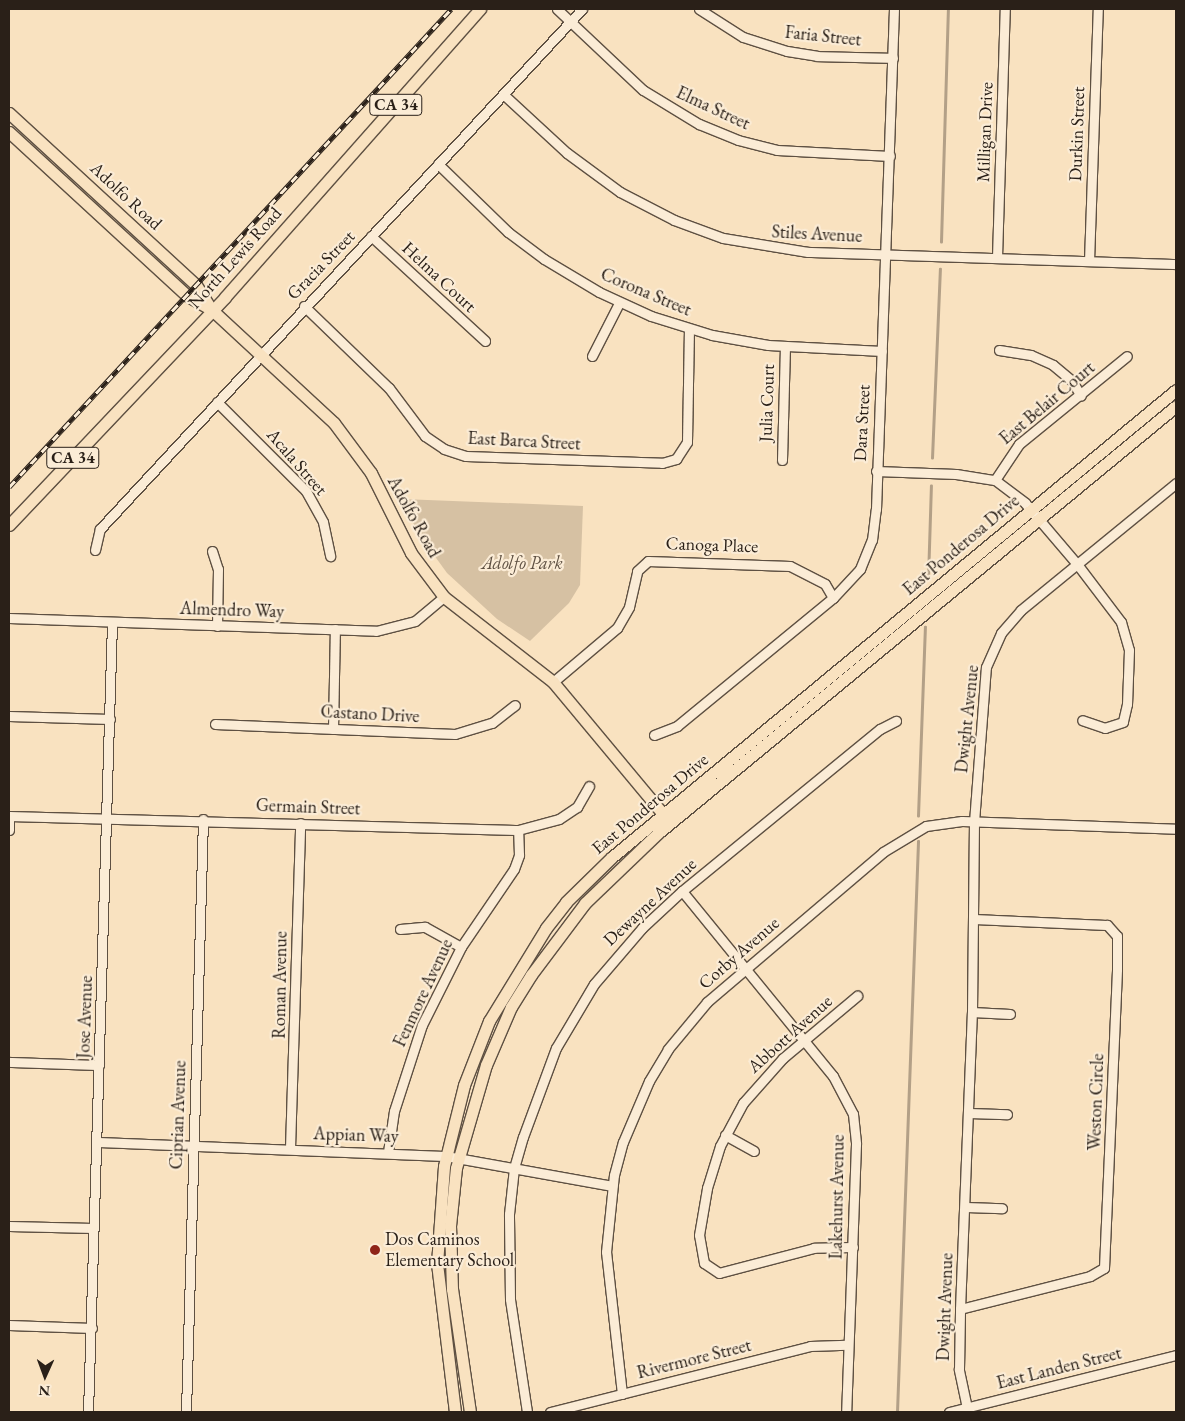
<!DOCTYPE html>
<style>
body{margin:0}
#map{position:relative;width:1185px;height:1421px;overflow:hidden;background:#f9e2c0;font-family:"EB Garamond",serif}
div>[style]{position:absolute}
.green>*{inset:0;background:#d6c1a3}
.stream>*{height:2.5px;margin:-1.25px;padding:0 1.25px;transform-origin:1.25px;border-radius:1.25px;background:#b3a087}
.roads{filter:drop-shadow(1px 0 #5e5042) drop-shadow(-1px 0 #5e5042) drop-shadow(0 1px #5e5042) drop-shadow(0 -1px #5e5042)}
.minor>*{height:9px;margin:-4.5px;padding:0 4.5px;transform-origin:4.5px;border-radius:4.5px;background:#fbecd6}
.major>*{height:11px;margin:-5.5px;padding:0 5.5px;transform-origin:5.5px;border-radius:5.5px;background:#f9e2c0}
.rail>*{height:4.5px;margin-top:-2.25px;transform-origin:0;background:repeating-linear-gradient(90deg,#fbecd6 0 8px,#2a2018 0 16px);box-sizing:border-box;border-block:1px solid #2a2018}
.dots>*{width:14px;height:14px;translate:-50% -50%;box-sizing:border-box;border:2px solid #fbecd6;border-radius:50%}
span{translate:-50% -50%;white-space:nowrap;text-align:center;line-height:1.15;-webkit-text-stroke:4.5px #fbecd6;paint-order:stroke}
.shield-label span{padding:1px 4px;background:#fbecd6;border:1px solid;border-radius:4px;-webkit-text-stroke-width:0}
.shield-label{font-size:16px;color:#2a2018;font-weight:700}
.street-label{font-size:18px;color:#2a2018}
.park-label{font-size:18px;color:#5e5042;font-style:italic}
.poi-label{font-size:18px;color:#2a2018}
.left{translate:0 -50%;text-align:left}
.frame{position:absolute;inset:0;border:10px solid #2a2018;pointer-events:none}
.north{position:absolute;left:20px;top:1351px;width:50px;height:50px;-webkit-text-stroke:4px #fbecd6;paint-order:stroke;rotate:182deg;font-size:14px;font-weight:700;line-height:20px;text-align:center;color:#2a2018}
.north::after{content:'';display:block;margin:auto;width:18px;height:22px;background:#2a2018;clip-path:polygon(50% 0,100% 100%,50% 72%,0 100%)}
</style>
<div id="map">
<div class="green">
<div style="clip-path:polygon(402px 499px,583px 506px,580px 585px,569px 603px,530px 641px,497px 619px,447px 573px,418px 533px)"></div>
</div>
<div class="stream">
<div style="left:941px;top:242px;width:233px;rotate:-88.3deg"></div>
<div style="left:932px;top:458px;width:189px;rotate:-87.6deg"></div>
<div style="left:928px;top:579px;width:93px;rotate:-88.2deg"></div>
<div style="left:918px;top:816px;width:189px;rotate:-87.9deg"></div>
<div style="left:897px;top:1412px;width:571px;rotate:-87.89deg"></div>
</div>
<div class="roads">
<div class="minor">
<div style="left:557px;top:9px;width:118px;rotate:43.3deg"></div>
<div style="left:643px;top:90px;width:66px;rotate:31.3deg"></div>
<div style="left:699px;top:124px;width:42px;rotate:22.3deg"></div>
<div style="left:738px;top:140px;width:40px;rotate:14.4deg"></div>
<div style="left:777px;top:150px;width:113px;rotate:3deg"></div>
<div style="left:699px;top:9px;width:52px;rotate:32.5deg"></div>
<div style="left:743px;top:37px;width:46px;rotate:17.7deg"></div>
<div style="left:787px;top:51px;width:30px;rotate:9deg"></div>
<div style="left:817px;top:56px;width:76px;rotate:1.5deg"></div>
<div style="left:503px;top:94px;width:87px;rotate:42.7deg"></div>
<div style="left:567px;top:153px;width:66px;rotate:36.3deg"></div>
<div style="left:620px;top:192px;width:61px;rotate:27.4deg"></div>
<div style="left:674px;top:220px;width:52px;rotate:20.2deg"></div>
<div style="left:723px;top:238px;width:86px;rotate:9.4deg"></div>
<div style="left:808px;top:252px;width:368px;rotate:1.9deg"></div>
<div style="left:438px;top:164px;width:98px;rotate:44.2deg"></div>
<div style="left:508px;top:232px;width:45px;rotate:36.9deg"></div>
<div style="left:544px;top:259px;width:64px;rotate:31deg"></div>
<div style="left:599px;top:292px;width:57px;rotate:24.8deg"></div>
<div style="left:651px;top:316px;width:64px;rotate:17.3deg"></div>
<div style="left:712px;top:335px;width:57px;rotate:10.1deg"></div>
<div style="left:768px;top:345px;width:114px;rotate:3deg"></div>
<div style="left:371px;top:236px;width:155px;rotate:42.6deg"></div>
<div style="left:997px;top:257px;width:248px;rotate:-88.2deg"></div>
<div style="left:1089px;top:261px;width:252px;rotate:-88deg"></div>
<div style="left:304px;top:306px;width:118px;rotate:44deg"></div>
<div style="left:389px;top:388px;width:60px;rotate:53.1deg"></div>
<div style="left:425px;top:436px;width:23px;rotate:34deg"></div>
<div style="left:444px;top:449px;width:23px;rotate:18deg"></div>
<div style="left:466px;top:456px;width:196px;rotate:2deg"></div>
<div style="left:662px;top:463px;width:15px;rotate:-16deg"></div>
<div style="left:676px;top:459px;width:20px;rotate:-57deg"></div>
<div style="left:687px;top:442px;width:113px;rotate:-89deg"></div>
<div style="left:999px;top:350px;width:32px;rotate:9deg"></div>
<div style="left:1031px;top:355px;width:24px;rotate:24deg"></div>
<div style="left:1053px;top:365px;width:25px;rotate:40deg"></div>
<div style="left:1072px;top:381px;width:17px;rotate:59deg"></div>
<div style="left:592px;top:356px;width:59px;rotate:-63deg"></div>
<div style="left:217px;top:402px;width:126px;rotate:45deg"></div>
<div style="left:306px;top:491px;width:35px;rotate:61deg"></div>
<div style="left:323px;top:522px;width:35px;rotate:78deg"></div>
<div style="left:782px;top:460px;width:113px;rotate:-88.5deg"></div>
<div style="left:876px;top:471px;width:80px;rotate:2.1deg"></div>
<div style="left:956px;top:474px;width:39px;rotate:9deg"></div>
<div style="left:995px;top:480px;width:38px;rotate:37deg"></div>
<div style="left:1025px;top:503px;width:80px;rotate:49.6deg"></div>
<div style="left:1077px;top:564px;width:73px;rotate:52.8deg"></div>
<div style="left:1121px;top:622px;width:29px;rotate:74deg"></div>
<div style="left:1129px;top:650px;width:54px;rotate:92.1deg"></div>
<div style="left:1127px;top:704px;width:18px;rotate:103deg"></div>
<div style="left:1123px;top:722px;width:19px;rotate:162deg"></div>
<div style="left:1105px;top:728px;width:24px;rotate:-161deg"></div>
<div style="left:995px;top:480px;width:43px;rotate:-56.3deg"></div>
<div style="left:1019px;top:444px;width:139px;rotate:-39.2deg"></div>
<div style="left:95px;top:550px;width:22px;rotate:-77deg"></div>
<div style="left:100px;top:529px;width:709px;rotate:-47.17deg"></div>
<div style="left:212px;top:551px;width:19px;rotate:72deg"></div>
<div style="left:218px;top:569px;width:57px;rotate:91deg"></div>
<div style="left:9px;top:618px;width:367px;rotate:2deg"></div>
<div style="left:376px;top:631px;width:40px;rotate:-14.4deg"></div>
<div style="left:415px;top:621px;width:38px;rotate:-40deg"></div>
<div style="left:553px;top:682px;width:84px;rotate:-40.2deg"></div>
<div style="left:617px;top:628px;width:24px;rotate:-60deg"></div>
<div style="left:629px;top:607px;width:37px;rotate:-77deg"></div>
<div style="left:637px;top:571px;width:15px;rotate:-42deg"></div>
<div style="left:648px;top:561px;width:142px;rotate:2deg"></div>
<div style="left:790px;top:566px;width:39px;rotate:27deg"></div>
<div style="left:825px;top:584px;width:16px;rotate:60deg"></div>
<div style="left:9px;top:716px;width:101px;rotate:1.7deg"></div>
<div style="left:215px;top:724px;width:240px;rotate:2.4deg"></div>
<div style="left:455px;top:734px;width:39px;rotate:-17deg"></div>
<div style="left:492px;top:723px;width:29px;rotate:-38deg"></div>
<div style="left:333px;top:729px;width:100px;rotate:-88.9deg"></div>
<div style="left:654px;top:735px;width:25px;rotate:-21deg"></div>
<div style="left:677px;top:726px;width:202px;rotate:-39.4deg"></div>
<div style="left:833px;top:598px;width:40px;rotate:-47deg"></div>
<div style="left:860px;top:569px;width:31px;rotate:-68deg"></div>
<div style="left:872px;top:540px;width:31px;rotate:-83deg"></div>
<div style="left:876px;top:509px;width:500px;rotate:-87.94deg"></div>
<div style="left:9px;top:816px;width:509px;rotate:1.58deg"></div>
<div style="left:518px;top:830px;width:42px;rotate:-15deg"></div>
<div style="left:559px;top:819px;width:22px;rotate:-34deg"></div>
<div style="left:577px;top:807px;width:24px;rotate:-60deg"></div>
<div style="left:9px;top:830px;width:14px;rotate:-90deg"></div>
<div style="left:682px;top:891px;width:239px;rotate:50.8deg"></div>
<div style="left:833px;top:1076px;width:43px;rotate:62.2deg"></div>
<div style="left:853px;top:1114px;width:30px;rotate:84deg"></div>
<div style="left:856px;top:1144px;width:268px;rotate:92.1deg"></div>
<div style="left:400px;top:929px;width:25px;rotate:-5deg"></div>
<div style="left:425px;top:927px;width:41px;rotate:29.1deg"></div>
<div style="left:972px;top:1012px;width:38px;rotate:3deg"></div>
<div style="left:9px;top:1062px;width:90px;rotate:1.9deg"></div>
<div style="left:969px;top:1113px;width:38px;rotate:2deg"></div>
<div style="left:725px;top:1135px;width:33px;rotate:29deg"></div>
<div style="left:97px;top:1142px;width:349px;rotate:2.3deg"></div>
<div style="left:446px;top:1156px;width:169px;rotate:10.2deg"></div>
<div style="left:290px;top:1148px;width:325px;rotate:-88.2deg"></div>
<div style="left:388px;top:1152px;width:41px;rotate:-81.7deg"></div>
<div style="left:394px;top:1111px;width:90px;rotate:-72deg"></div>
<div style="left:422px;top:1025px;width:87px;rotate:-63.4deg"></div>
<div style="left:461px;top:947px;width:94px;rotate:-55.8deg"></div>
<div style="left:514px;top:869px;width:15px;rotate:-70deg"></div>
<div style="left:519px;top:855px;width:25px;rotate:-92deg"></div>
<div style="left:966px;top:1207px;width:36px;rotate:2deg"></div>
<div style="left:9px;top:1226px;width:84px;rotate:1.4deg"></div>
<div style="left:853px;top:1247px;width:39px;rotate:179deg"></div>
<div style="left:814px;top:1248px;width:98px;rotate:165.3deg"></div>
<div style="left:719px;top:1273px;width:18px;rotate:-146deg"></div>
<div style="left:704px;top:1263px;width:28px;rotate:-100deg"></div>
<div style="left:699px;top:1235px;width:48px;rotate:-80.3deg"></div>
<div style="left:707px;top:1188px;width:44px;rotate:-72.8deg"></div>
<div style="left:720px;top:1146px;width:49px;rotate:-61.9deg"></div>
<div style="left:743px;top:1103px;width:60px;rotate:-48.4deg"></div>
<div style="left:783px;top:1058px;width:97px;rotate:-40deg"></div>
<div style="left:960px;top:1309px;width:134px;rotate:-14.2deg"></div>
<div style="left:1090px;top:1276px;width:16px;rotate:-30deg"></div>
<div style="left:1104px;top:1268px;width:299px;rotate:-87.5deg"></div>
<div style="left:1117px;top:969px;width:33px;rotate:-90deg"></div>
<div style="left:1117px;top:936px;width:15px;rotate:-132deg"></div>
<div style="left:1107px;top:925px;width:134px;rotate:-177.4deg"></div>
<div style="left:9px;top:1325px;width:83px;rotate:2.1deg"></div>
<div style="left:622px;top:1394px;width:143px;rotate:-96.4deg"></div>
<div style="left:606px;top:1252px;width:77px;rotate:-84.1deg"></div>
<div style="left:614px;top:1175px;width:34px;rotate:-75deg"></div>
<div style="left:623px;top:1142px;width:66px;rotate:-66.9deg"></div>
<div style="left:649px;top:1081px;width:37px;rotate:-59deg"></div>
<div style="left:668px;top:1049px;width:61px;rotate:-50.3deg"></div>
<div style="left:707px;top:1002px;width:231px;rotate:-40.4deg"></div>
<div style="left:883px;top:852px;width:50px;rotate:-31.2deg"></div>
<div style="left:926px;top:826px;width:36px;rotate:-8deg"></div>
<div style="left:962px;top:821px;width:214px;rotate:2.1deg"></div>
<div style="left:967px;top:1408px;width:40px;rotate:-102deg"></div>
<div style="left:959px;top:1369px;width:60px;rotate:-89deg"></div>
<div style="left:960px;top:1309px;width:297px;rotate:-87.7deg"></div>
<div style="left:972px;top:1012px;width:190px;rotate:-89.4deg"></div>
<div style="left:974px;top:822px;width:155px;rotate:-85.6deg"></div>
<div style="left:986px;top:667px;width:37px;rotate:-66deg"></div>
<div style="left:1001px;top:633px;width:30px;rotate:-49deg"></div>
<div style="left:1021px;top:610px;width:200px;rotate:-39.3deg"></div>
<div style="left:88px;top:1412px;width:790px;rotate:-88.26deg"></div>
<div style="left:186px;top:1412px;width:593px;rotate:-88.36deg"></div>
<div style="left:527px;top:1412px;width:114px;rotate:-98.6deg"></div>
<div style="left:510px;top:1299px;width:85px;rotate:-90.7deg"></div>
<div style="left:509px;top:1214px;width:46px;rotate:-83.8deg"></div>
<div style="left:514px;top:1168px;width:32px;rotate:-74deg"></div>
<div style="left:523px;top:1137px;width:95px;rotate:-69.7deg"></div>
<div style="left:556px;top:1048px;width:74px;rotate:-59.3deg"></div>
<div style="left:594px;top:984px;width:74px;rotate:-49.4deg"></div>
<div style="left:642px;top:928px;width:54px;rotate:-42.8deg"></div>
<div style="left:682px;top:891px;width:256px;rotate:-39.3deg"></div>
<div style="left:880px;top:729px;width:18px;rotate:-27deg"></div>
<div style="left:550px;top:1412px;width:268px;rotate:-14.2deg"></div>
<div style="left:810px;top:1346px;width:37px;rotate:-2deg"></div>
<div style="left:949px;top:1412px;width:234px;rotate:-14.1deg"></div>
</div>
<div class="major">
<div style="left:9px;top:113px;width:254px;rotate:42.6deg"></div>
<div style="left:196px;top:285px;width:28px;rotate:58deg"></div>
<div style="left:9px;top:132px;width:241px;rotate:42.6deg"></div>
<div style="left:186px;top:295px;width:30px;rotate:30deg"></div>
<div style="left:212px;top:310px;width:166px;rotate:42.8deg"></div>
<div style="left:334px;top:423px;width:62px;rotate:53.5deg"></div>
<div style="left:371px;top:473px;width:89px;rotate:63.4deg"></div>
<div style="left:411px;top:553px;width:55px;rotate:53.1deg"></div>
<div style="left:444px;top:597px;width:138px;rotate:37.9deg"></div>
<div style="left:553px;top:682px;width:180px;rotate:50.2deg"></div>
<div style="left:9px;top:525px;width:314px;rotate:-46.5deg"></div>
<div style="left:225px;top:297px;width:385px;rotate:-48.5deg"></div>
<div style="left:455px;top:1412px;width:149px;rotate:-96.9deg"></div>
<div style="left:437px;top:1264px;width:98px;rotate:-85.9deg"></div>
<div style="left:444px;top:1166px;width:83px;rotate:-76.1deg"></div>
<div style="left:464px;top:1085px;width:69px;rotate:-68.7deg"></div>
<div style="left:489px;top:1021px;width:109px;rotate:-58.5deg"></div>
<div style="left:546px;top:928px;width:33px;rotate:-52deg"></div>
<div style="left:566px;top:902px;width:64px;rotate:-44.4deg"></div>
<div style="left:612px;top:857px;width:732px;rotate:-39.63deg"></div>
<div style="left:470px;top:1412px;width:124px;rotate:-98.3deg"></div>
<div style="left:452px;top:1289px;width:63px;rotate:-91.8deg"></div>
<div style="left:450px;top:1226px;width:58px;rotate:-84.1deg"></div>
<div style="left:456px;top:1168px;width:107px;rotate:-73.8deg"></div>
<div style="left:486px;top:1065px;width:63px;rotate:-66.7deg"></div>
<div style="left:511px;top:1007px;width:38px;rotate:-58deg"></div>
<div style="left:531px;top:975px;width:90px;rotate:-53.1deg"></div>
<div style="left:585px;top:903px;width:101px;rotate:-43.8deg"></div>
<div style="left:658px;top:833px;width:671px;rotate:-39.5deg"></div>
</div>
</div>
<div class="rail">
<div style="left:9px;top:487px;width:651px;rotate:-47.24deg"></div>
</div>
<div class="dots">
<div style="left:375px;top:1250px;background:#8f2418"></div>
</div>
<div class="shield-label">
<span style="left:396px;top:105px">CA 34</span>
<span style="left:73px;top:458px">CA 34</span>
</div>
<div class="street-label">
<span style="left:823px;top:36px;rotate:6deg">Faria Street</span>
<span style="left:713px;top:108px;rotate:25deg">Elma Street</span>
<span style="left:985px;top:132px;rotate:-88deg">Milligan Drive</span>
<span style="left:1077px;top:134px;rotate:-88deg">Durkin Street</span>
<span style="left:126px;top:196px;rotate:43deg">Adolfo Road</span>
<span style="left:817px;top:234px;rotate:3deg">Stiles Avenue</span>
<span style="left:235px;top:258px;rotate:-48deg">North Lewis Road</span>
<span style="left:321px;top:265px;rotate:-46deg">Gracia Street</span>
<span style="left:439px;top:277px;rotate:43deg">Helma Court</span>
<span style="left:646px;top:292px;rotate:23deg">Corona Street</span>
<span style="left:767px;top:403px;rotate:-88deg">Julia Court</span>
<span style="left:1047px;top:403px;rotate:-40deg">East Belair Court</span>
<span style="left:862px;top:423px;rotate:-87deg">Dara Street</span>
<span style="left:524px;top:441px;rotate:3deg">East Barca Street</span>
<span style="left:297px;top:462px;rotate:49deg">Acala Street</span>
<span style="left:414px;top:517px;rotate:61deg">Adolfo Road</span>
<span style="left:712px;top:545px;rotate:2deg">Canoga Place</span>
<span style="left:961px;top:545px;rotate:-40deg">East Ponderosa Drive</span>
<span style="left:232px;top:610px;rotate:2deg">Almendro Way</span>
<span style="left:370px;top:714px;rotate:3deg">Castano Drive</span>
<span style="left:967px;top:719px;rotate:-84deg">Dwight Avenue</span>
<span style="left:650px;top:804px;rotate:-40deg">East Ponderosa Drive</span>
<span style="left:308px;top:807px;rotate:2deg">Germain Street</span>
<span style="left:650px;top:902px;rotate:-43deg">Dewayne Avenue</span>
<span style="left:739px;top:953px;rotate:-41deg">Corby Avenue</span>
<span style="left:280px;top:985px;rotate:-89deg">Roman Avenue</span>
<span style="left:423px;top:993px;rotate:-65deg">Fenmore Avenue</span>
<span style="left:85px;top:1017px;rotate:-88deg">Jose Avenue</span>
<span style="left:790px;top:1034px;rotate:-42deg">Abbott Avenue</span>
<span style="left:1096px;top:1102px;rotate:-88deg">Weston Circle</span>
<span style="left:178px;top:1115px;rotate:-88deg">Ciprian Avenue</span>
<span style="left:356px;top:1135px;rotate:2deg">Appian Way</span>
<span style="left:837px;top:1197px;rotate:-89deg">Lakehurst Avenue</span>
<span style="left:945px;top:1307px;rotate:-88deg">Dwight Avenue</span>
<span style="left:694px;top:1359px;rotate:-14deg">Rivermore Street</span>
<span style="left:1059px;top:1368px;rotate:-14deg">East Landen Street</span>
</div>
<div class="park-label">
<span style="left:522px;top:563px">Adolfo Park</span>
</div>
<div class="poi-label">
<span class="left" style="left:385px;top:1250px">Dos Caminos<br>Elementary School</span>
</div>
<div class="frame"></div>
<div class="north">N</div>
</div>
